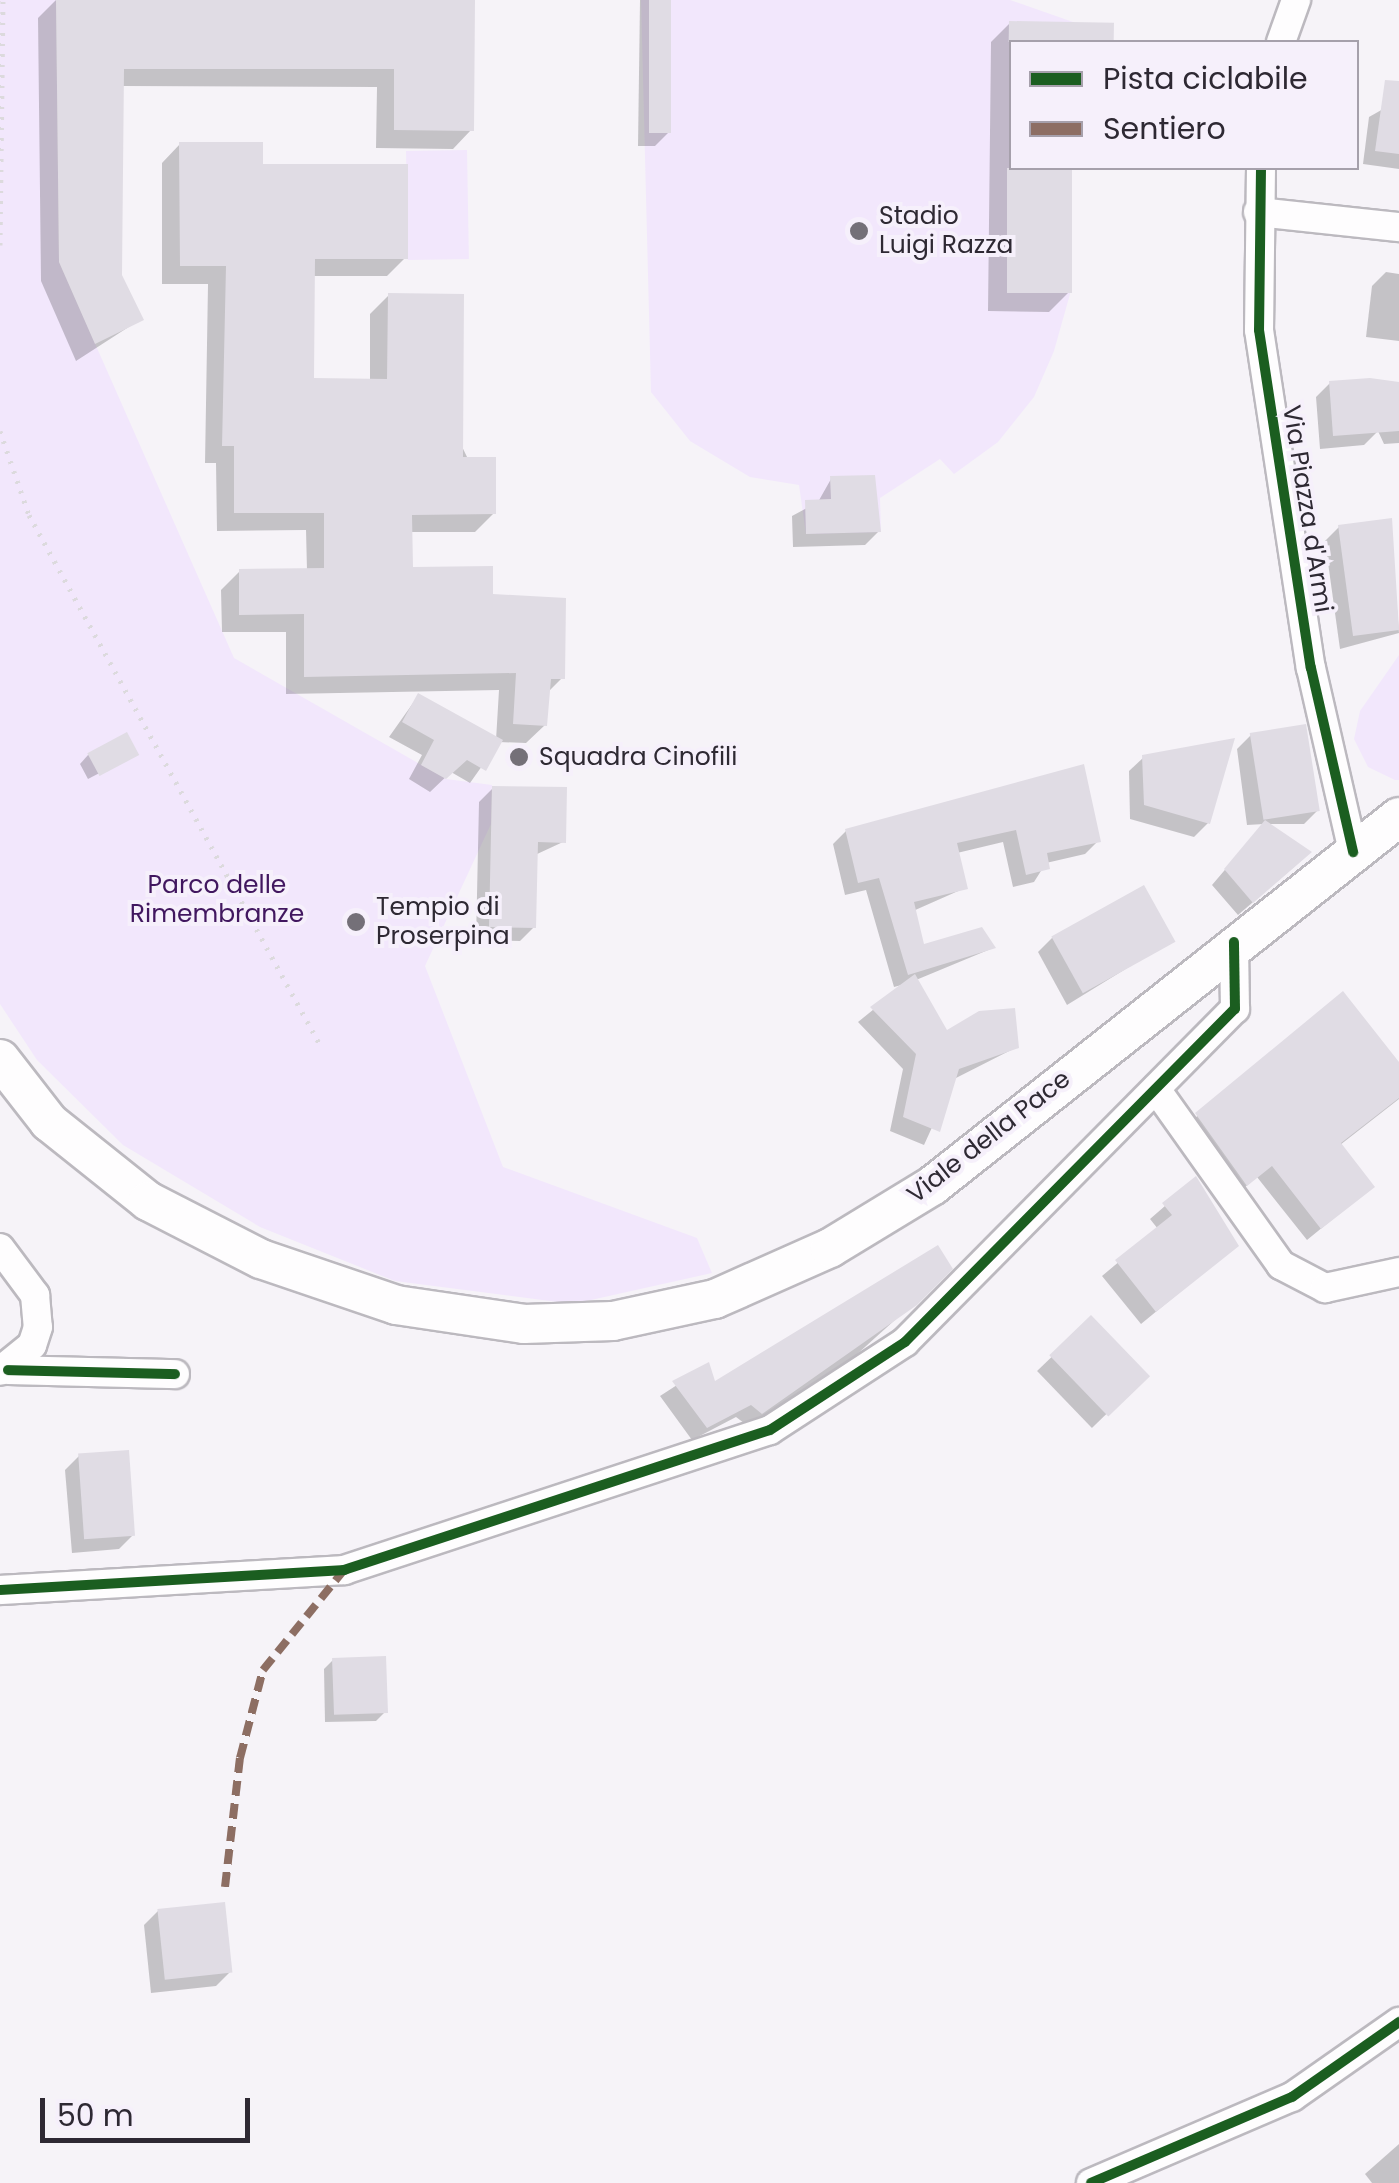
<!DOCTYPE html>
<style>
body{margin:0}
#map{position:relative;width:1399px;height:2183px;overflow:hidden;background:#f6f3f8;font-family:Poppins,sans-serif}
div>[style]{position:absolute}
.green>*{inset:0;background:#f2e7fc;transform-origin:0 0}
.shadow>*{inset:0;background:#0003;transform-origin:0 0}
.building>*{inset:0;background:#e0dce4;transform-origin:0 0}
.path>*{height:5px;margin-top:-2.5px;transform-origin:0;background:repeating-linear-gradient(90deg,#dcdadd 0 2.5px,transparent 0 10.5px)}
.roads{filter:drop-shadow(2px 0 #bcb9bf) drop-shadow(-2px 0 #bcb9bf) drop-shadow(0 2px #bcb9bf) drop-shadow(0 -2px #bcb9bf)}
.minor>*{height:28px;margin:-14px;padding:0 14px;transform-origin:14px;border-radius:14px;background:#fefdfe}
.secondary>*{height:38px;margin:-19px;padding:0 19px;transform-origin:19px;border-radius:19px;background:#fefdfe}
.quiet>*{height:8px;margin-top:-4px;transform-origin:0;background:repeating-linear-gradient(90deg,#8d6e63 0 15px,transparent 0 23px)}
.cycleway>*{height:10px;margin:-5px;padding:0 5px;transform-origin:5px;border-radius:5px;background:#1b5e20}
.dots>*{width:28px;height:28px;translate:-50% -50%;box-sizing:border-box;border:5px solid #f6f0fb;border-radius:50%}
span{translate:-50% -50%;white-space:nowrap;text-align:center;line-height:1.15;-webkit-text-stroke:8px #f6f0fb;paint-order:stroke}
.poi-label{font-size:25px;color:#2e2933}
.left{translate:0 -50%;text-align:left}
.street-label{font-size:25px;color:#2e2933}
.park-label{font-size:25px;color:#41175f}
.legend{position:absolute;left:1009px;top:40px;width:350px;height:130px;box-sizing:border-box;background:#f6f0fb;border:2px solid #a6a0ab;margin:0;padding:12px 18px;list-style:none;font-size:30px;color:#2e2933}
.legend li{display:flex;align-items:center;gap:20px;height:50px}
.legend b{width:50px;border:2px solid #a6a0ab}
.scale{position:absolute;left:40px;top:2098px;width:210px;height:45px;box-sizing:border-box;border:5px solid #2e2933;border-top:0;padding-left:12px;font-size:30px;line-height:35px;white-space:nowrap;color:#2e2933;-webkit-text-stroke:8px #f6f0fb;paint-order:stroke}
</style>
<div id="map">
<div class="green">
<div style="clip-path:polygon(0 0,56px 0,59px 262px,234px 658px,446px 779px,492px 785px,491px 824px,425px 966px,503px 1167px,697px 1238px,712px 1273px,573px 1304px,395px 1281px,260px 1227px,123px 1145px,37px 1060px,0 1004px)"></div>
<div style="clip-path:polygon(641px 0,1010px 0,1073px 22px,1073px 42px,1012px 42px,1012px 168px,1072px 168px,1070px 294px,1054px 351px,1034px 397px,998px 442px,954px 474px,940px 459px,880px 498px,881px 532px,806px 534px,799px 485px,750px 477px,690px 441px,651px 392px)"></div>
<div style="left:467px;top:150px;width:109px;height:61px;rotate:89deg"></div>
<div style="clip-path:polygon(1399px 655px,1399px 780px,1395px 780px,1368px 767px,1354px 739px,1360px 711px)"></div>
</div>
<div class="shadow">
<div style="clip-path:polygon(56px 0,471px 0,471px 130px,453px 149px,376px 148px,377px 87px,121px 86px,120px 275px,141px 319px,76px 361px,41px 281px,38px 18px)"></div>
<div style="clip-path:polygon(640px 0,668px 0,669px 132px,655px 146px,638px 146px)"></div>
<div style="clip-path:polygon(1010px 23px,1071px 24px,1071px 42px,1012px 42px,1012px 168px,1069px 168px,1068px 293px,1049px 312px,988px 311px,991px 42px)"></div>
<div style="clip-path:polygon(1399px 100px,1399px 169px,1363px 164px,1369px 117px)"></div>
<div style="clip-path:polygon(180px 144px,260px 167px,405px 258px,387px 276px,312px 276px,312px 380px,370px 381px,370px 314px,389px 295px,494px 513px,475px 532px,410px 532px,410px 570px,491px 597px,562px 678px,548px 692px,545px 725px,526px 743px,499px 742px,470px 783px,451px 772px,430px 792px,409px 779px,422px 755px,389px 737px,418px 696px,496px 740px,499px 690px,286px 694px,286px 632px,222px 632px,221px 590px,240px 571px,307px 571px,306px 530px,217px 531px,216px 463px,205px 463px,208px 284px,162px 284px,162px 163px)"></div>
<div style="clip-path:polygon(1386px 272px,1399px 274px,1399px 341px,1366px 337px,1372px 286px)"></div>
<div style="clip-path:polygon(1330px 383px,1399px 385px,1399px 443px,1384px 444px,1378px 431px,1364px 445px,1320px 449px,1316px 397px)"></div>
<div style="clip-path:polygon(831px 479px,879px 531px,865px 545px,793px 547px,792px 516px,818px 502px)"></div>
<div style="clip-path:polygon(1390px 521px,1399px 633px,1340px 649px,1325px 541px,1339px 527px)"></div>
<div style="clip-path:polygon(1251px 735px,1318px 810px,1304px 824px,1267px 824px,1295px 866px,1238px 915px,1212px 885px,1264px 824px,1247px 825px,1237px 749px)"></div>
<div style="clip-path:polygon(136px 754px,88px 779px,80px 764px,88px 755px)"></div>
<div style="clip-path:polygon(1144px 757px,1208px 823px,1194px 837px,1130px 819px,1129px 771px)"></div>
<div style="clip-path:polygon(1082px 767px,1098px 841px,1085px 854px,1046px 863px,1034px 882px,1013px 887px,1003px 842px,957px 853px,965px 888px,913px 911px,922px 947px,993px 948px,916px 980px,946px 1033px,1017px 1047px,954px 1079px,924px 1145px,890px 1131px,903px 1069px,858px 1022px,905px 984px,894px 987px,866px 890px,845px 895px,833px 844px,846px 831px)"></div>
<div style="clip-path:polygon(493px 788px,563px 842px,535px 855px,534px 927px,520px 941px,476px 940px,479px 802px)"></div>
<div style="clip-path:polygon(1052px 938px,1171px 941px,1067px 1005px,1038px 952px)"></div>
<div style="clip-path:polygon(1343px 995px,1399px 1066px,1399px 1099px,1340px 1145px,1372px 1187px,1307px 1240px,1257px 1177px,1232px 1198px,1183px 1128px)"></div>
<div style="clip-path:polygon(1196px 1179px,1236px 1246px,1141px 1324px,1102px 1276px,1158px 1229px,1150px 1219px)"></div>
<div style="clip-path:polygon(937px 1282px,855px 1356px,748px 1426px,736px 1417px,692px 1440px,660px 1396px,708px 1365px,714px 1385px)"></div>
<div style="left:1091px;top:1319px;width:79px;height:75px;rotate:46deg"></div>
<div style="clip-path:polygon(79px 1456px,133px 1535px,119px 1549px,72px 1553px,65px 1470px)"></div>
<div style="clip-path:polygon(333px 1660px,385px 1712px,376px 1721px,325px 1722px,324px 1669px)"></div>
<div style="clip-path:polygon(158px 1911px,230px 1972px,216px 1986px,151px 1993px,144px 1925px)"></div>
<div style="clip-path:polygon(1399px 2144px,1399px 2183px,1372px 2183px,1365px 2174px)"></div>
</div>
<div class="building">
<div style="clip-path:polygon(56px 0,475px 0,474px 131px,394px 130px,394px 69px,124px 69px,122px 275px,144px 320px,95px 344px,59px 262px)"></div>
<div style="left:649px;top:0;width:22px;height:133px"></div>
<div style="left:1009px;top:21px;width:105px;height:21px;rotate:1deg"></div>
<div style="clip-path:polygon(1385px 80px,1399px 81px,1399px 154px,1375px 151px)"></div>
<div style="clip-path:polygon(179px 142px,263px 142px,263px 164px,408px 164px,408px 259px,315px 259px,314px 378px,387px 379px,388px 293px,464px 294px,463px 457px,496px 457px,496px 514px,412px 515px,413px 567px,493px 566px,493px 594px,566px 598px,565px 679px,551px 679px,547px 726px,513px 724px,516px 673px,304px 677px,304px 614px,239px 615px,239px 569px,324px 568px,324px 513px,234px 513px,234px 446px,222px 446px,226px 266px,180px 266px)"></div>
<div style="left:1007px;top:168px;width:65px;height:125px"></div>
<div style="clip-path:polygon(1370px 378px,1399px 382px,1399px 431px,1333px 436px,1329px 381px)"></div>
<div style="clip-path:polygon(875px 475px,881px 532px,806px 534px,805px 500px,831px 499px,830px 476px)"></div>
<div style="clip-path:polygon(1392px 518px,1399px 630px,1353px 636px,1338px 525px)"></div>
<div style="clip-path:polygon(418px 693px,503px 740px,486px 771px,467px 760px,446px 779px,421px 765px,434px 740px,402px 722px)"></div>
<div style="left:1306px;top:724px;width:88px;height:57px;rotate:81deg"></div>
<div style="left:127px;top:732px;width:26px;height:45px;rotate:62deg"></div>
<div style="clip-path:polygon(1235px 738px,1210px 824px,1144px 805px,1142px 755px)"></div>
<div style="clip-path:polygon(1084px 764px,1101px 842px,1047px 853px,1050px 869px,1026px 875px,1016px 830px,957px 843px,968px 889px,914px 902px,924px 944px,982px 927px,996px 948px,908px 975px,879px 878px,858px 883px,845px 829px)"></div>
<div style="clip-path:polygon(492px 786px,567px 787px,566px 843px,538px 842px,536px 928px,489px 927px)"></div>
<div style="clip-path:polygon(1265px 820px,1312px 852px,1253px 903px,1224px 869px)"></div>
<div style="left:1144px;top:885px;width:65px;height:106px;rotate:61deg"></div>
<div style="clip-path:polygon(915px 974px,947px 1030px,979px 1011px,1015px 1008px,1019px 1048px,959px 1069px,940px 1132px,903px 1117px,916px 1054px,870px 1007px)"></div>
<div style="clip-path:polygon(1343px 991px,1399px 1062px,1399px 1098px,1341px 1143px,1375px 1187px,1321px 1229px,1272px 1166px,1247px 1186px,1195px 1113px)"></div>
<div style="clip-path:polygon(1196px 1176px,1239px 1246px,1156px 1312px,1115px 1260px,1172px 1215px,1162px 1203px)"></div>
<div style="clip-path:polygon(938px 1245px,953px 1269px,917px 1305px,762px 1414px,751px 1405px,707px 1428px,672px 1381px,709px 1362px,715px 1381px)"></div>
<div style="left:1091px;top:1315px;width:85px;height:58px;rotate:46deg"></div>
<div style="left:129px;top:1450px;width:86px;height:51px;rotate:86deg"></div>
<div style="left:386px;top:1656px;width:57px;height:54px;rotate:88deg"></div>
<div style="left:225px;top:1902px;width:71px;height:68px;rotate:84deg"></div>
</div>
<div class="path">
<div style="left:0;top:245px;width:245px;rotate:-89.3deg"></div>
<div style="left:0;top:431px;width:89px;rotate:71deg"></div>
<div style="left:29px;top:515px;width:602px;rotate:61.22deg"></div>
</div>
<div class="roads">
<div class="minor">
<div style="left:1281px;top:42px;width:45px;rotate:-70.3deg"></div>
<div style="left:1261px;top:168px;width:162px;rotate:90.7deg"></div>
<div style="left:1259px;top:330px;width:342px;rotate:81.3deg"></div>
<div style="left:1311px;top:668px;width:189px;rotate:77.1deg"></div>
<div style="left:1258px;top:212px;width:142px;rotate:6.1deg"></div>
<div style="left:1156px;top:1089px;width:216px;rotate:54.6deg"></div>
<div style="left:1281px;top:1265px;width:50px;rotate:27.6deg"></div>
<div style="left:1325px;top:1288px;width:76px;rotate:-12.2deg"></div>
<div style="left:0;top:1248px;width:59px;rotate:53.3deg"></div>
<div style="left:35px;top:1295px;width:32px;rotate:85deg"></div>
<div style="left:38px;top:1327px;width:19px;rotate:108deg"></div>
<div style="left:32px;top:1345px;width:41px;rotate:140.9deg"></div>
<div style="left:8px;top:1370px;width:167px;rotate:1.4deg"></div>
<div style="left:0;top:1590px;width:345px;rotate:-3.3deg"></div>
<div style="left:344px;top:1570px;width:448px;rotate:-18.2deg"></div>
<div style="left:770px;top:1430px;width:161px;rotate:-33.1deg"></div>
<div style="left:905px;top:1342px;width:469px;rotate:-45.3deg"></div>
<div style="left:1235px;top:1009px;width:67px;rotate:-90.9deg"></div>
<div style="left:1091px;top:2183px;width:219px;rotate:-23.2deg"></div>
<div style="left:1292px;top:2097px;width:131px;rotate:-35deg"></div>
</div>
<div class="secondary">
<div style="left:0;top:1059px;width:80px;rotate:52.1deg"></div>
<div style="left:49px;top:1122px;width:127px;rotate:38.6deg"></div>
<div style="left:148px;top:1201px;width:127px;rotate:27.2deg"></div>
<div style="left:261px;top:1259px;width:143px;rotate:18.8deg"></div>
<div style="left:396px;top:1305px;width:129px;rotate:8.4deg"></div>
<div style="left:524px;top:1324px;width:89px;rotate:-1.9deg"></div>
<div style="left:613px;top:1321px;width:104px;rotate:-12.2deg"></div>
<div style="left:715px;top:1299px;width:126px;rotate:-23.9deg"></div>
<div style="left:830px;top:1248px;width:119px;rotate:-31.3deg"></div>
<div style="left:932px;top:1186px;width:595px;rotate:-38.31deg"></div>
</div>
</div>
<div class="quiet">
<div style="left:225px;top:1887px;width:130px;rotate:-83.4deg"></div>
<div style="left:240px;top:1758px;width:91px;rotate:-75.4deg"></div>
<div style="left:263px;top:1670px;width:129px;rotate:-51deg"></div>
</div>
<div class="cycleway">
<div style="left:1261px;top:168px;width:162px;rotate:90.7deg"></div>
<div style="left:1259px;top:330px;width:342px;rotate:81.3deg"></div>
<div style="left:1311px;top:668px;width:189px;rotate:77.1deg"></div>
<div style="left:8px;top:1370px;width:167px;rotate:1.4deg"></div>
<div style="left:0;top:1590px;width:345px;rotate:-3.3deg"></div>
<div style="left:344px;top:1570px;width:448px;rotate:-18.2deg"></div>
<div style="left:770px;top:1430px;width:161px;rotate:-33.1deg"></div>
<div style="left:905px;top:1342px;width:469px;rotate:-45.3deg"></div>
<div style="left:1235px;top:1009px;width:67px;rotate:-90.9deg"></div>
<div style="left:1091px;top:2183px;width:219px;rotate:-23.2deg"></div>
<div style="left:1292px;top:2097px;width:131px;rotate:-35deg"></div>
</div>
<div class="dots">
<div style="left:859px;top:231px;background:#747078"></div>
<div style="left:519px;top:757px;background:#747078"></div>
<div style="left:356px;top:922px;background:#747078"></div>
</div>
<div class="poi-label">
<span class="left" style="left:879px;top:231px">Stadio<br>Luigi Razza</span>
<span class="left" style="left:539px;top:757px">Squadra Cinofili</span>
<span class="left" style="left:376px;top:922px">Tempio di<br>Proserpina</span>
</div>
<div class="street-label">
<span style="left:1307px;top:509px;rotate:81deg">Via Piazza d'Armi</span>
<span style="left:989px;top:1137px;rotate:-38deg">Viale della Pace</span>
</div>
<div class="park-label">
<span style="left:217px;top:900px">Parco delle<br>Rimembranze</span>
</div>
<ul class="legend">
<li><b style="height:12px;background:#1b5e20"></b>Pista ciclabile</li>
<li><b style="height:12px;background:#8d6e63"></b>Sentiero</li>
</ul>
<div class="scale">50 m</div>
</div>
